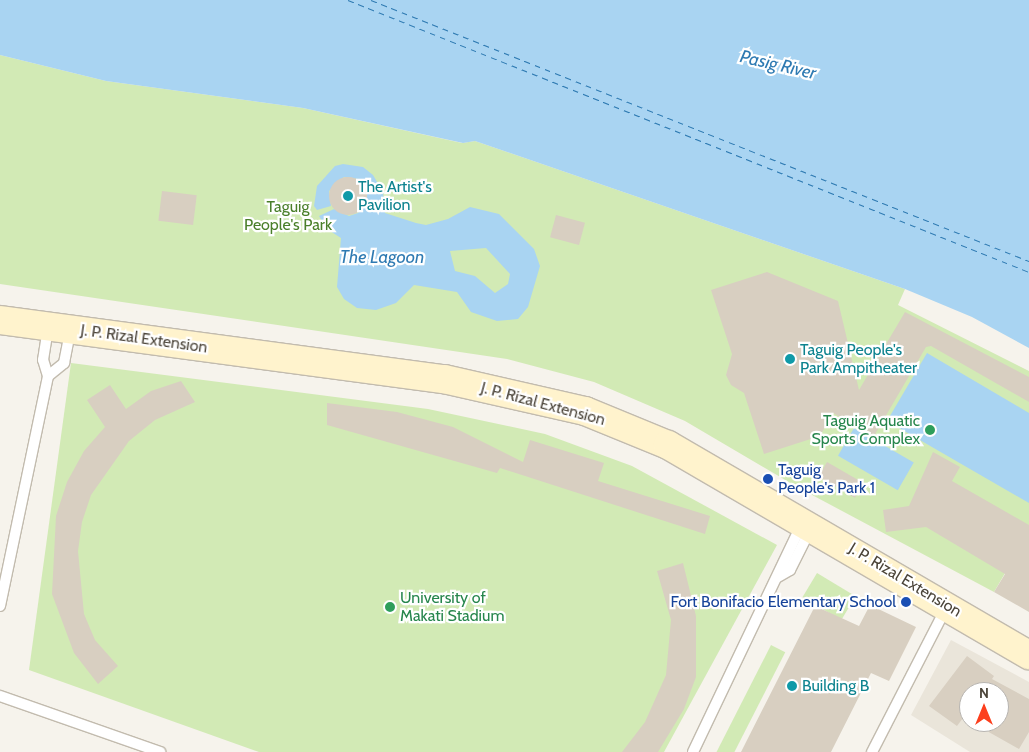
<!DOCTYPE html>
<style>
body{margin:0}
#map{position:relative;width:1029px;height:752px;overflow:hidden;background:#f6f3ec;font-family:Cabin,sans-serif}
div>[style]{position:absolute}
.residential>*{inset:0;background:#eae5da}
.green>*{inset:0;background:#d2eab5;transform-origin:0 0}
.water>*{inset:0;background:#a9d4f2;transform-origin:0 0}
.ferry>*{height:1px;margin-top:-0.5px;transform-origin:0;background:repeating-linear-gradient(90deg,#2e7ab2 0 6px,transparent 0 11px)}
.building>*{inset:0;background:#d8cfc1;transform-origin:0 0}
.round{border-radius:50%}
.roads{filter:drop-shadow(1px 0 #c2bbae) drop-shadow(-1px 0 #c2bbae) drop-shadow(0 1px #c2bbae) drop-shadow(0 -1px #c2bbae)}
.lane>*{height:10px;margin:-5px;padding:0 5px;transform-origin:5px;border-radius:5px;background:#fff}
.secondary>*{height:28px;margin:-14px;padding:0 14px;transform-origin:14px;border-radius:14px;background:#fff3cd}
.dots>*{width:14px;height:14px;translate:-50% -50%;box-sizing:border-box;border:2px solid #fff;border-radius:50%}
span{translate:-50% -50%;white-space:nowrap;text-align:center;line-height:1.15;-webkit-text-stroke:4.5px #fff;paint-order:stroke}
.culture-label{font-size:16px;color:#0d838f}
.left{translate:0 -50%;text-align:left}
.park-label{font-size:16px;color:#4a7f2a}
.street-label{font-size:16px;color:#4b4439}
.leisure-label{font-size:16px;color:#27864d}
.right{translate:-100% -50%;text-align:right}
.transit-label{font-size:16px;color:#164399}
.water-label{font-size:18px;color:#2e7ab2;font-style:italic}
.north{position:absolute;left:959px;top:682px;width:50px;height:50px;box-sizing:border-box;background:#fff;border:1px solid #b7b4b0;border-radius:50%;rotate:0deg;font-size:14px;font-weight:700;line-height:20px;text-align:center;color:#4b4439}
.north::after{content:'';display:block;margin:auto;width:18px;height:22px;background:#fc3f1d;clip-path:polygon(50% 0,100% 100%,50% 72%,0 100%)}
</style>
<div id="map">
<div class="residential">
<div style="clip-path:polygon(evenodd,951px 640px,1029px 682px,1029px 752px,970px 752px,911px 715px,951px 640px,969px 692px,999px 692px,999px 722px,969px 722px,969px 692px)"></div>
</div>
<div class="green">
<div style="clip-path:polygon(0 55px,106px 81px,303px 108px,462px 143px,475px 141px,905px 289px,898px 305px,1029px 371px,1029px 532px,994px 592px,799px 488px,685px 421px,594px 382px,507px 359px,0 284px)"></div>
<div style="clip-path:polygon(71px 363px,428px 409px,545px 434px,632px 466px,777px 545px,664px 752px,259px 752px,29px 670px)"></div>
<div style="left:817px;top:573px;width:45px;height:28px;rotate:31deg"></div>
<div style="left:771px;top:645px;width:16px;height:120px;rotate:27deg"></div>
</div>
<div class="water">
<div style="clip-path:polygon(0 0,1029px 0,1029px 348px,972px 317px,905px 289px,475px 141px,463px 143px,303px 108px,106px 81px,0 55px)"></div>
<div style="clip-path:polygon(evenodd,343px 164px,363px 167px,373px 175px,383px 192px,385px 213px,416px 223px,426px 225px,448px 219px,470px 207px,499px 214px,534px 249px,540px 266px,528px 307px,518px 319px,497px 321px,471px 312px,457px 292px,414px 285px,396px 303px,376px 310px,357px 308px,344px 299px,337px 287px,341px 238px,327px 229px,319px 216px,334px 209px,349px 216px,358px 213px,367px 201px,367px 190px,358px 179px,344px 177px,329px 191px,331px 206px,317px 210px,314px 206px,317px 186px,335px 166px,343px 164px,486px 248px,510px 274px,508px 284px,495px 293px,475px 276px,455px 271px,450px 251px,486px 248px)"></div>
<div style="clip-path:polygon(927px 353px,1029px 413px,1029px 503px,887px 421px)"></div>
<div style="left:854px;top:428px;width:69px;height:32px;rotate:30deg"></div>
</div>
<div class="ferry">
<div style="left:348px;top:0;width:733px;rotate:21.77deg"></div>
<div style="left:371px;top:0;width:708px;rotate:21.64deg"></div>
</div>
<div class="building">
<div class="round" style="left:329px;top:177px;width:38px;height:38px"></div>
<div style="left:162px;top:191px;width:35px;height:30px;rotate:7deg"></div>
<div style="left:556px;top:215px;width:30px;height:23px;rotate:15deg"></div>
<div style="clip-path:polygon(767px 272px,838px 301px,859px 390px,905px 312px,1029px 377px,1029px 402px,931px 346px,926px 347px,874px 436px,833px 413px,820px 436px,764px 454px,744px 393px,731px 385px,726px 375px,732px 354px,711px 290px)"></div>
<div style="clip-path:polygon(181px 381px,195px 402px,155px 420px,129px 441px,91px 495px,82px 522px,78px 551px,84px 614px,95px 640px,118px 666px,98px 684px,74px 653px,52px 594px,56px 516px,67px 482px,84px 451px,105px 427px,87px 400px,110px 385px,126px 409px,151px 391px)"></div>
<div style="clip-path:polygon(327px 403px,397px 412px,453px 427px,523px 462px,530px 440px,604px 463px,598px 481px,710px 516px,705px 534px,500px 468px,497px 473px,327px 425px)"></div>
<div style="clip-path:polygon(933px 452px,960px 467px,952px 481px,1029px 525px,1029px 612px,994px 592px,1005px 574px,926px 527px,886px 532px,883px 510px,909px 506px)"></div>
<div style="left:827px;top:462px;width:42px;height:17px;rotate:30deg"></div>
<div style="clip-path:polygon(683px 563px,696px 616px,696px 677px,684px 709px,658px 752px,622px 752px,645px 722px,666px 675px,671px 620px,657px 571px)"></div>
<div style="clip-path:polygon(870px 605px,916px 627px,889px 681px,871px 673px,831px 752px,741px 752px,815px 606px,859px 626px)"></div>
<div style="clip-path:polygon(967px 656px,994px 676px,992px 679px,1029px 699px,1029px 732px,1019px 749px,971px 722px,999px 722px,999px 692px,969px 692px,969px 721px,963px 718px,957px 726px,929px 706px)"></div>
</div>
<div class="roads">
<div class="lane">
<div style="left:48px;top:376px;width:21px;rotate:-39deg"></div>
<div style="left:64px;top:363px;width:33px;rotate:-79deg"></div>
<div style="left:778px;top:577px;width:14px;rotate:-30deg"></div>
<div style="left:790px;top:570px;width:45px;rotate:-63.4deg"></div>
<div style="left:0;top:606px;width:235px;rotate:-78.2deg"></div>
<div style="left:48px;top:376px;width:17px;rotate:-107deg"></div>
<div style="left:43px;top:360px;width:32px;rotate:-81deg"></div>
<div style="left:0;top:696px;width:170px;rotate:19.3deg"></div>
<div style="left:693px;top:752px;width:254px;rotate:-64.5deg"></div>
<div style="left:872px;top:752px;width:162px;rotate:-62.8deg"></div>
</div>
<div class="secondary">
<div style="left:0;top:320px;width:448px;rotate:7.6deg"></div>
<div style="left:444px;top:379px;width:145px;rotate:12.8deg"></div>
<div style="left:585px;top:411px;width:90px;rotate:22.3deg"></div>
<div style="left:668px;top:445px;width:418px;rotate:30.2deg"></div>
</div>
</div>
<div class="dots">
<div style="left:348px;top:196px;background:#0f9aa8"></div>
<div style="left:790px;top:359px;background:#0f9aa8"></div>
<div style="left:930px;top:430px;background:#2e9e5b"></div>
<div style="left:768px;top:479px;background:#1a4fb4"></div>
<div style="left:906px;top:602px;background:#1a4fb4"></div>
<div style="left:390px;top:607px;background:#2e9e5b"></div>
<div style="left:792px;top:686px;background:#0f9aa8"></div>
</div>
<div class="culture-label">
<span class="left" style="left:358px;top:196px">The Artist's<br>Pavilion</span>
<span class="left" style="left:800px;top:359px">Taguig People's<br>Park Ampitheater</span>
<span class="left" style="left:802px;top:686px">Building B</span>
</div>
<div class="park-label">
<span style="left:288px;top:216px">Taguig<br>People's Park</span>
</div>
<div class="street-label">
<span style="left:144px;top:339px;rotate:8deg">J. P. Rizal Extension</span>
<span style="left:543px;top:404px;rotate:15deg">J. P. Rizal Extension</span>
<span style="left:905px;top:580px;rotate:31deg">J. P. Rizal Extension</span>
</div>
<div class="leisure-label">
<span class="right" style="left:920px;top:430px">Taguig Aquatic<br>Sports Complex</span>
<span class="left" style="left:400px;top:607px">University of<br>Makati Stadium</span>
</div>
<div class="transit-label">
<span class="left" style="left:778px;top:479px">Taguig<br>People's Park 1</span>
<span class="right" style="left:896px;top:602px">Fort Bonifacio Elementary School</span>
</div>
<div class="water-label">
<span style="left:778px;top:65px;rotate:13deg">Pasig River</span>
<span style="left:382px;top:257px">The Lagoon</span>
</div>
<div class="north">N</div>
</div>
